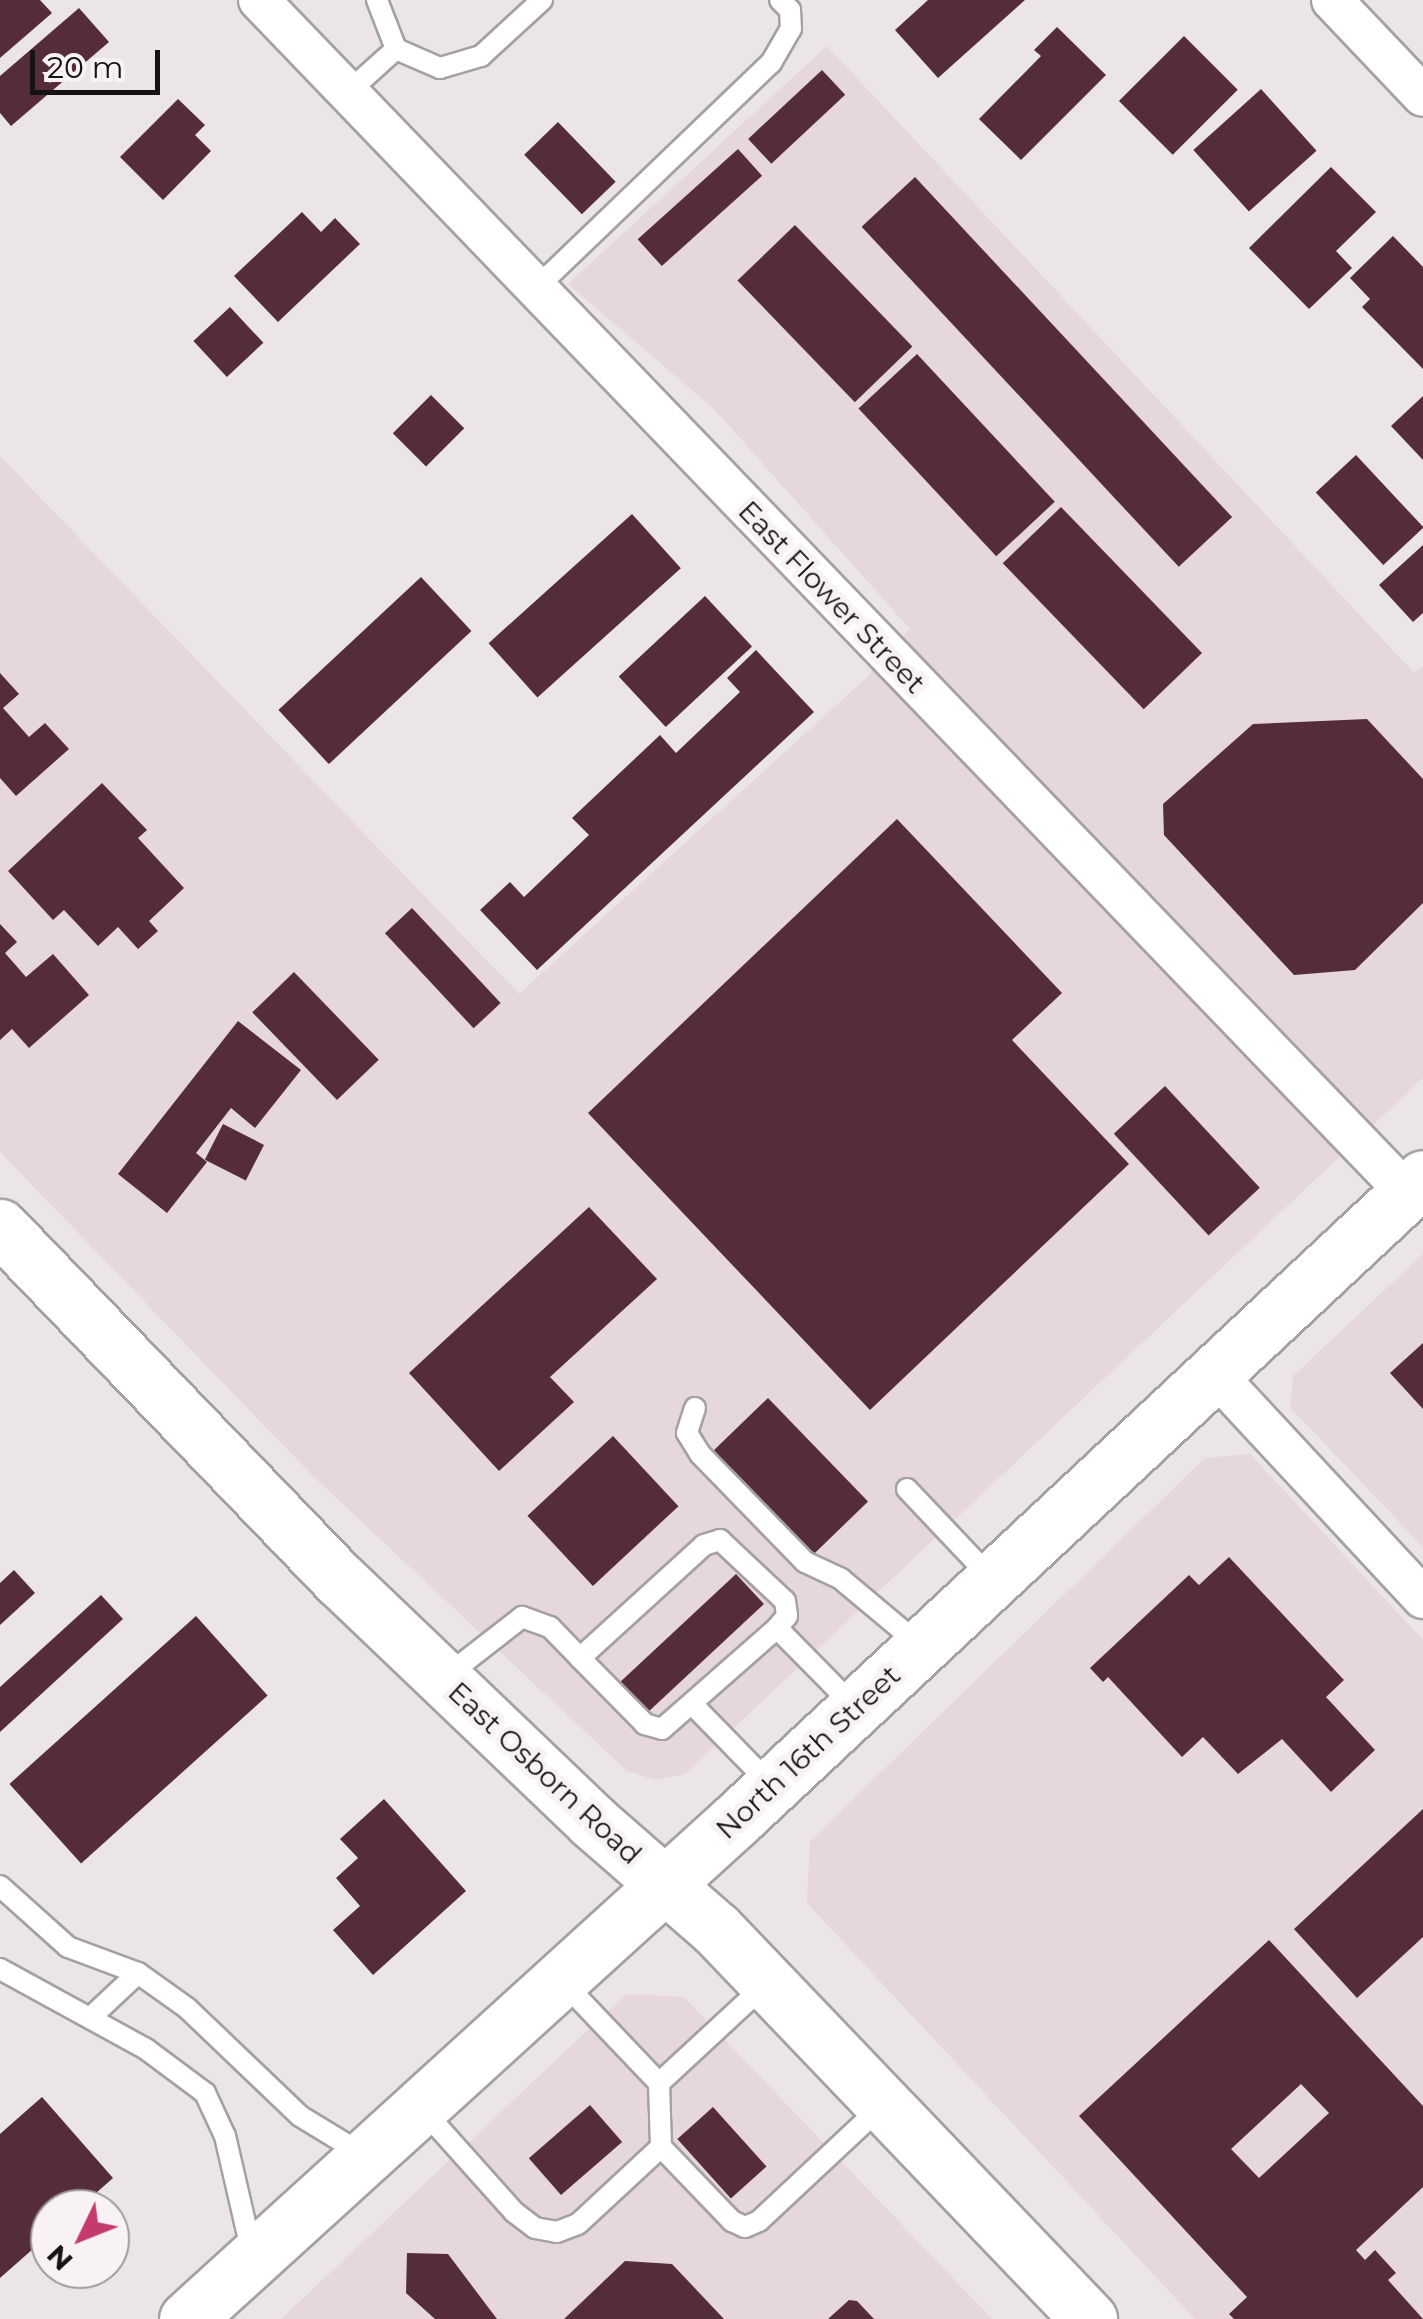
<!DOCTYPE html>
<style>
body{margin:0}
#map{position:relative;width:1423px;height:2319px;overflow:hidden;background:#ebe5e6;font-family:Montserrat,sans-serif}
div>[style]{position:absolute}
.built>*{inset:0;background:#e5d7da}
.building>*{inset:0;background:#542d39;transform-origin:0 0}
.roads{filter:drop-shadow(2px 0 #a5a0a1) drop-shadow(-2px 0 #a5a0a1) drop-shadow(0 2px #a5a0a1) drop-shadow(0 -2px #a5a0a1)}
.service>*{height:20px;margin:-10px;padding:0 10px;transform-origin:10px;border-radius:10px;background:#fff}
.minor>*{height:40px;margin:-20px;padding:0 20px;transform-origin:20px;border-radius:20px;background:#fff}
.secondary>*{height:55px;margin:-27.5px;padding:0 27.5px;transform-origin:27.5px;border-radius:27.5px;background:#fff}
span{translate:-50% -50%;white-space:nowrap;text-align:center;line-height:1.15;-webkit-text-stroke:10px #f8f2f4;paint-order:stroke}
.street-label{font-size:28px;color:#151313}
.north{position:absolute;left:30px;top:2189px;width:100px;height:100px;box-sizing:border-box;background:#f8f2f4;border:2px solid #9d999a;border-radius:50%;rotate:227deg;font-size:28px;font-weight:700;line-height:40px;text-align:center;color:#151313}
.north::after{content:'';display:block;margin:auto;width:35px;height:45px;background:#c53a6e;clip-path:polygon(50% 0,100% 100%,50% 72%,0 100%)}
.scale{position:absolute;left:30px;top:50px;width:130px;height:45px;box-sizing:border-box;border:5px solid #151313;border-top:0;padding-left:12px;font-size:30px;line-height:35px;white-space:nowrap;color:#151313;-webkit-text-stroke:8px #f8f2f4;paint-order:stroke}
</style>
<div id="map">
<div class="built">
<div style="clip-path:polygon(827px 46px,1414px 673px,1423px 666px,1423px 1078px,685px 1774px,655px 1780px,627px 1771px,313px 1476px,0 1152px,0 456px,519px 994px,866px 678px,910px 629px,714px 409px,568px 284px)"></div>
<div style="clip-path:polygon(1423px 1254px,1423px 1547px,1290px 1407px,1293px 1376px)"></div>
<div style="clip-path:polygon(1250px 1454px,1423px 1640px,1423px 2319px,1195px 2319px,807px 1903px,810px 1841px,1205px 1458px)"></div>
<div style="clip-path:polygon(626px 1994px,684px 1997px,992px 2319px,281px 2319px)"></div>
</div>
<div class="building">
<div style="clip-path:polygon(0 0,40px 0,52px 13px,0 58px)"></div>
<div style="clip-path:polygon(928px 0,1025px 0,938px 78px,895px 30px)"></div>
<div style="clip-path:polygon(79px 8px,109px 42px,11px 126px,0 113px,0 76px)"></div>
<div style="clip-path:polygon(1057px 27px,1106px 75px,1021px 160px,979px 119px,1041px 56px,1034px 50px)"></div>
<div style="left:1184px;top:36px;width:76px;height:92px;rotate:45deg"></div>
<div style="left:822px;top:70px;width:34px;height:101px;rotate:47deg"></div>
<div style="left:1261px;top:89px;width:83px;height:91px;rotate:48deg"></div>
<div style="clip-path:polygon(178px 99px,205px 125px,195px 135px,211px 151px,163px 200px,120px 157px)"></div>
<div style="left:558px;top:122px;width:83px;height:47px;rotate:46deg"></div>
<div style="left:738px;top:149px;width:36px;height:135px;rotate:48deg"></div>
<div style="clip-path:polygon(1331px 167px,1376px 212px,1336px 251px,1352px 268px,1309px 309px,1249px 248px)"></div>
<div style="left:915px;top:177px;width:465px;height:73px;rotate:47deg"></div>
<div style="clip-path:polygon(302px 212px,321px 232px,335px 218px,360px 244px,278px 322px,234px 276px)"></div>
<div style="left:795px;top:225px;width:169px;height:80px;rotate:46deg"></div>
<div style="clip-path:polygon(1393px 236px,1423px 267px,1423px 369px,1362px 307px,1370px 299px,1350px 278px)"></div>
<div style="left:230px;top:307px;width:49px;height:50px;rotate:47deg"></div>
<div style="left:917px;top:354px;width:202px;height:80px;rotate:47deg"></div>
<div style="left:431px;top:395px;width:47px;height:54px;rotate:45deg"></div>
<div style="clip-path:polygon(1423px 396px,1423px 460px,1391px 426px)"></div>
<div style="left:1356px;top:455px;width:99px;height:55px;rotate:47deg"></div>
<div style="left:1061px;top:507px;width:203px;height:81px;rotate:46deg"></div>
<div style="left:632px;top:514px;width:73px;height:193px;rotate:48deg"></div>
<div style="clip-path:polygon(1423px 545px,1423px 613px,1413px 622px,1379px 585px)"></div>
<div style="left:421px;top:577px;width:74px;height:195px;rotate:47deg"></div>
<div style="left:705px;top:596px;width:69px;height:118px;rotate:47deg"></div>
<div style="clip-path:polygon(756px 650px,814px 712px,537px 970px,480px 910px,510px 882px,524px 897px,589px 835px,572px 818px,660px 735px,676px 753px,740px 692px,727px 678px)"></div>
<div style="clip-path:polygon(0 673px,19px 694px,3px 708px,29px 737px,45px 723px,69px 749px,16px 796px,0 778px)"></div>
<div style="clip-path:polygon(1367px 719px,1423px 779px,1423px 903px,1355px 970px,1294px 975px,1164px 835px,1163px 804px,1253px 724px)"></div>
<div style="clip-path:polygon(102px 783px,147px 830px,138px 838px,184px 888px,149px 921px,158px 931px,138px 949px,118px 927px,98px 946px,64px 910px,53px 920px,8px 871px)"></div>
<div style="clip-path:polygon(897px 819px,1062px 993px,1012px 1040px,1129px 1164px,870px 1410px,588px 1113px)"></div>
<div style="left:412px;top:908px;width:130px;height:37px;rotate:47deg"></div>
<div style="clip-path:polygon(0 924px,17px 942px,5px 953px,26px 977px,53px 954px,89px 995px,29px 1048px,12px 1029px,0 1040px)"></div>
<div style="left:294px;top:972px;width:122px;height:58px;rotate:46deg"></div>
<div style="clip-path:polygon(238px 1021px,301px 1070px,255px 1128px,231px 1108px,196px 1153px,207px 1162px,167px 1213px,118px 1174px)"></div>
<div style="left:1165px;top:1086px;width:139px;height:70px;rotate:47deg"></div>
<div style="left:223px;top:1124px;width:46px;height:40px;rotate:27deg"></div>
<div style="clip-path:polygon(589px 1207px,657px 1279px,550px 1377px,574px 1402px,499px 1471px,409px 1373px)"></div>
<div style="clip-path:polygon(1423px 1343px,1423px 1409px,1390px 1373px)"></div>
<div style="left:768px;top:1398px;width:144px;height:76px;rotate:46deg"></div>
<div style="left:613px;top:1436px;width:96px;height:117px;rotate:47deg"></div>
<div style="clip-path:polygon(1229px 1557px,1344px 1680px,1326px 1697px,1375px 1750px,1331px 1792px,1282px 1739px,1238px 1774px,1203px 1737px,1182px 1757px,1108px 1677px,1103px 1682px,1090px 1668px,1189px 1575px,1199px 1585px)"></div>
<div style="clip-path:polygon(14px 1570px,35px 1593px,0 1625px,0 1583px)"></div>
<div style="left:736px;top:1574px;width:41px;height:161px;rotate:47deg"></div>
<div style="clip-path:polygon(101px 1595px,123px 1619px,0 1732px,0 1687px)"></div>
<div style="left:196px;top:1616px;width:107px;height:251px;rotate:48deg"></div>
<div style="clip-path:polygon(384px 1799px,466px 1891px,373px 1975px,333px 1930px,360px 1906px,336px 1878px,358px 1858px,340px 1839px)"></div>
<div style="clip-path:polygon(1423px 1809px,1423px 1937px,1357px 1998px,1294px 1929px)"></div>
<div style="clip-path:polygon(evenodd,1269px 1940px,1423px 2106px,1423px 2187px,1356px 2250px,1365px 2260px,1375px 2250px,1396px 2273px,1388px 2280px,1423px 2319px,1234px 2319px,1229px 2314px,1247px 2297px,1079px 2116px,1269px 1940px,1301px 2084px,1329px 2113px,1259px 2178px,1231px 2149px,1301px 2084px)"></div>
<div style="clip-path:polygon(42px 2097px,113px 2178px,78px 2209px,50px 2209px,50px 2234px,0 2278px,0 2134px)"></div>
<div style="left:590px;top:2105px;width:49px;height:81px;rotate:49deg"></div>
<div style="left:713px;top:2107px;width:80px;height:48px;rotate:48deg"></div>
<div style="clip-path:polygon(407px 2253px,448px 2254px,497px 2319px,435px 2319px,406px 2293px)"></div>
<div style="clip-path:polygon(625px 2261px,672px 2264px,724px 2319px,564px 2319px)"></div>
<div style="clip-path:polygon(849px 2300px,857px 2301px,874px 2319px,828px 2319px)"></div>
</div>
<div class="roads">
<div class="service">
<div style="left:377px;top:0;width:53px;rotate:68.8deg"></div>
<div style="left:396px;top:49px;width:48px;rotate:23.4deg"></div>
<div style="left:440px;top:68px;width:43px;rotate:-16.3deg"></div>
<div style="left:481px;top:56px;width:83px;rotate:-42.6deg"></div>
<div style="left:347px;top:93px;width:66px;rotate:-41.9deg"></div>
<div style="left:535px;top:289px;width:327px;rotate:-43.8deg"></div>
<div style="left:771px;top:63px;width:39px;rotate:-60deg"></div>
<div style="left:791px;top:29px;width:19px;rotate:-93deg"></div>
<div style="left:790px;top:10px;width:14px;rotate:-135deg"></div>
<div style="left:695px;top:1408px;width:26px;rotate:108deg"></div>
<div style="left:687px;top:1433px;width:25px;rotate:58deg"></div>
<div style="left:700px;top:1454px;width:151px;rotate:45.8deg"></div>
<div style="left:805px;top:1562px;width:40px;rotate:25deg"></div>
<div style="left:841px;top:1579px;width:103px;rotate:39.9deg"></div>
<div style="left:907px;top:1489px;width:124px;rotate:46.6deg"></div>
<div style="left:777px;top:1628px;width:111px;rotate:45.4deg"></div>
<div style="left:445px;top:1677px;width:98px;rotate:-37.9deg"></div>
<div style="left:522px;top:1617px;width:30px;rotate:20deg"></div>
<div style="left:550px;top:1627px;width:43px;rotate:45.9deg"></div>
<div style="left:580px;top:1658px;width:168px;rotate:-42.3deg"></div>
<div style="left:704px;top:1545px;width:17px;rotate:-17deg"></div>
<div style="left:720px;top:1540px;width:89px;rotate:43.2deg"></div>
<div style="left:785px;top:1601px;width:15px;rotate:82deg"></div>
<div style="left:787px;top:1616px;width:16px;rotate:130deg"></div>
<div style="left:777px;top:1628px;width:153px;rotate:138.7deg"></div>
<div style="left:662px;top:1729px;width:18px;rotate:-164deg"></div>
<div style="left:645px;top:1724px;width:93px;rotate:-134.6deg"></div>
<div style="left:693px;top:1705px;width:113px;rotate:45.7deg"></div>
<div style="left:0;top:1886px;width:91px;rotate:41.9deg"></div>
<div style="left:68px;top:1947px;width:75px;rotate:20.4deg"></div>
<div style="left:138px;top:1973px;width:60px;rotate:35.5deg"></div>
<div style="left:187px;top:2008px;width:156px;rotate:43.7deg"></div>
<div style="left:300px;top:2116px;width:75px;rotate:31.4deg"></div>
<div style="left:0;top:1969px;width:166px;rotate:28.7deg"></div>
<div style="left:146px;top:2049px;width:74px;rotate:36.7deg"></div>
<div style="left:205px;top:2093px;width:47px;rotate:65.1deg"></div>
<div style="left:225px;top:2136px;width:120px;rotate:77deg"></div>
<div style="left:560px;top:1979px;width:144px;rotate:46.4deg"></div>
<div style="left:765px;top:1985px;width:144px;rotate:137.2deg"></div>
<div style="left:659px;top:2083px;width:64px;rotate:88.2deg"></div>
<div style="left:661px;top:2147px;width:103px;rotate:46.2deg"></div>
<div style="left:732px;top:2221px;width:14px;rotate:25deg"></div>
<div style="left:745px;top:2227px;width:15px;rotate:-23deg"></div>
<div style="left:759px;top:2221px;width:170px;rotate:-43.1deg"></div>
<div style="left:91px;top:2017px;width:64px;rotate:-43.1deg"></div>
<div style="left:422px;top:2109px;width:138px;rotate:48.2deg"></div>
<div style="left:514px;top:2212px;width:26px;rotate:37deg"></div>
<div style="left:535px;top:2228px;width:22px;rotate:10deg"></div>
<div style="left:557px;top:2232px;width:22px;rotate:-21deg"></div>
<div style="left:578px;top:2224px;width:113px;rotate:-42.9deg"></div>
</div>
<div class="minor">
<div style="left:259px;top:0;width:1656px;rotate:46.1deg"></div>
<div style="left:1332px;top:0;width:132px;rotate:46.5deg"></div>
<div style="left:1214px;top:1373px;width:307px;rotate:47.1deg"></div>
</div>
<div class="secondary">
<div style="left:0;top:1227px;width:490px;rotate:46.1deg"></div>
<div style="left:340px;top:1580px;width:349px;rotate:43.7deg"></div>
<div style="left:592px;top:1821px;width:164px;rotate:41.1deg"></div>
<div style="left:716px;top:1929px;width:540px;rotate:46.28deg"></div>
<div style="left:187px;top:2319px;width:745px;rotate:-42.28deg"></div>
<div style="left:738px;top:1818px;width:937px;rotate:-43.05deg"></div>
</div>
</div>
<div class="street-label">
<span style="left:832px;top:597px;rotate:46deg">East Flower Street</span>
<span style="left:808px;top:1752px;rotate:-43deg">North 16th Street</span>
<span style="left:545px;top:1773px;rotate:43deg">East Osborn Road</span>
</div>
<div class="north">N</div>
<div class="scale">20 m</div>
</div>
